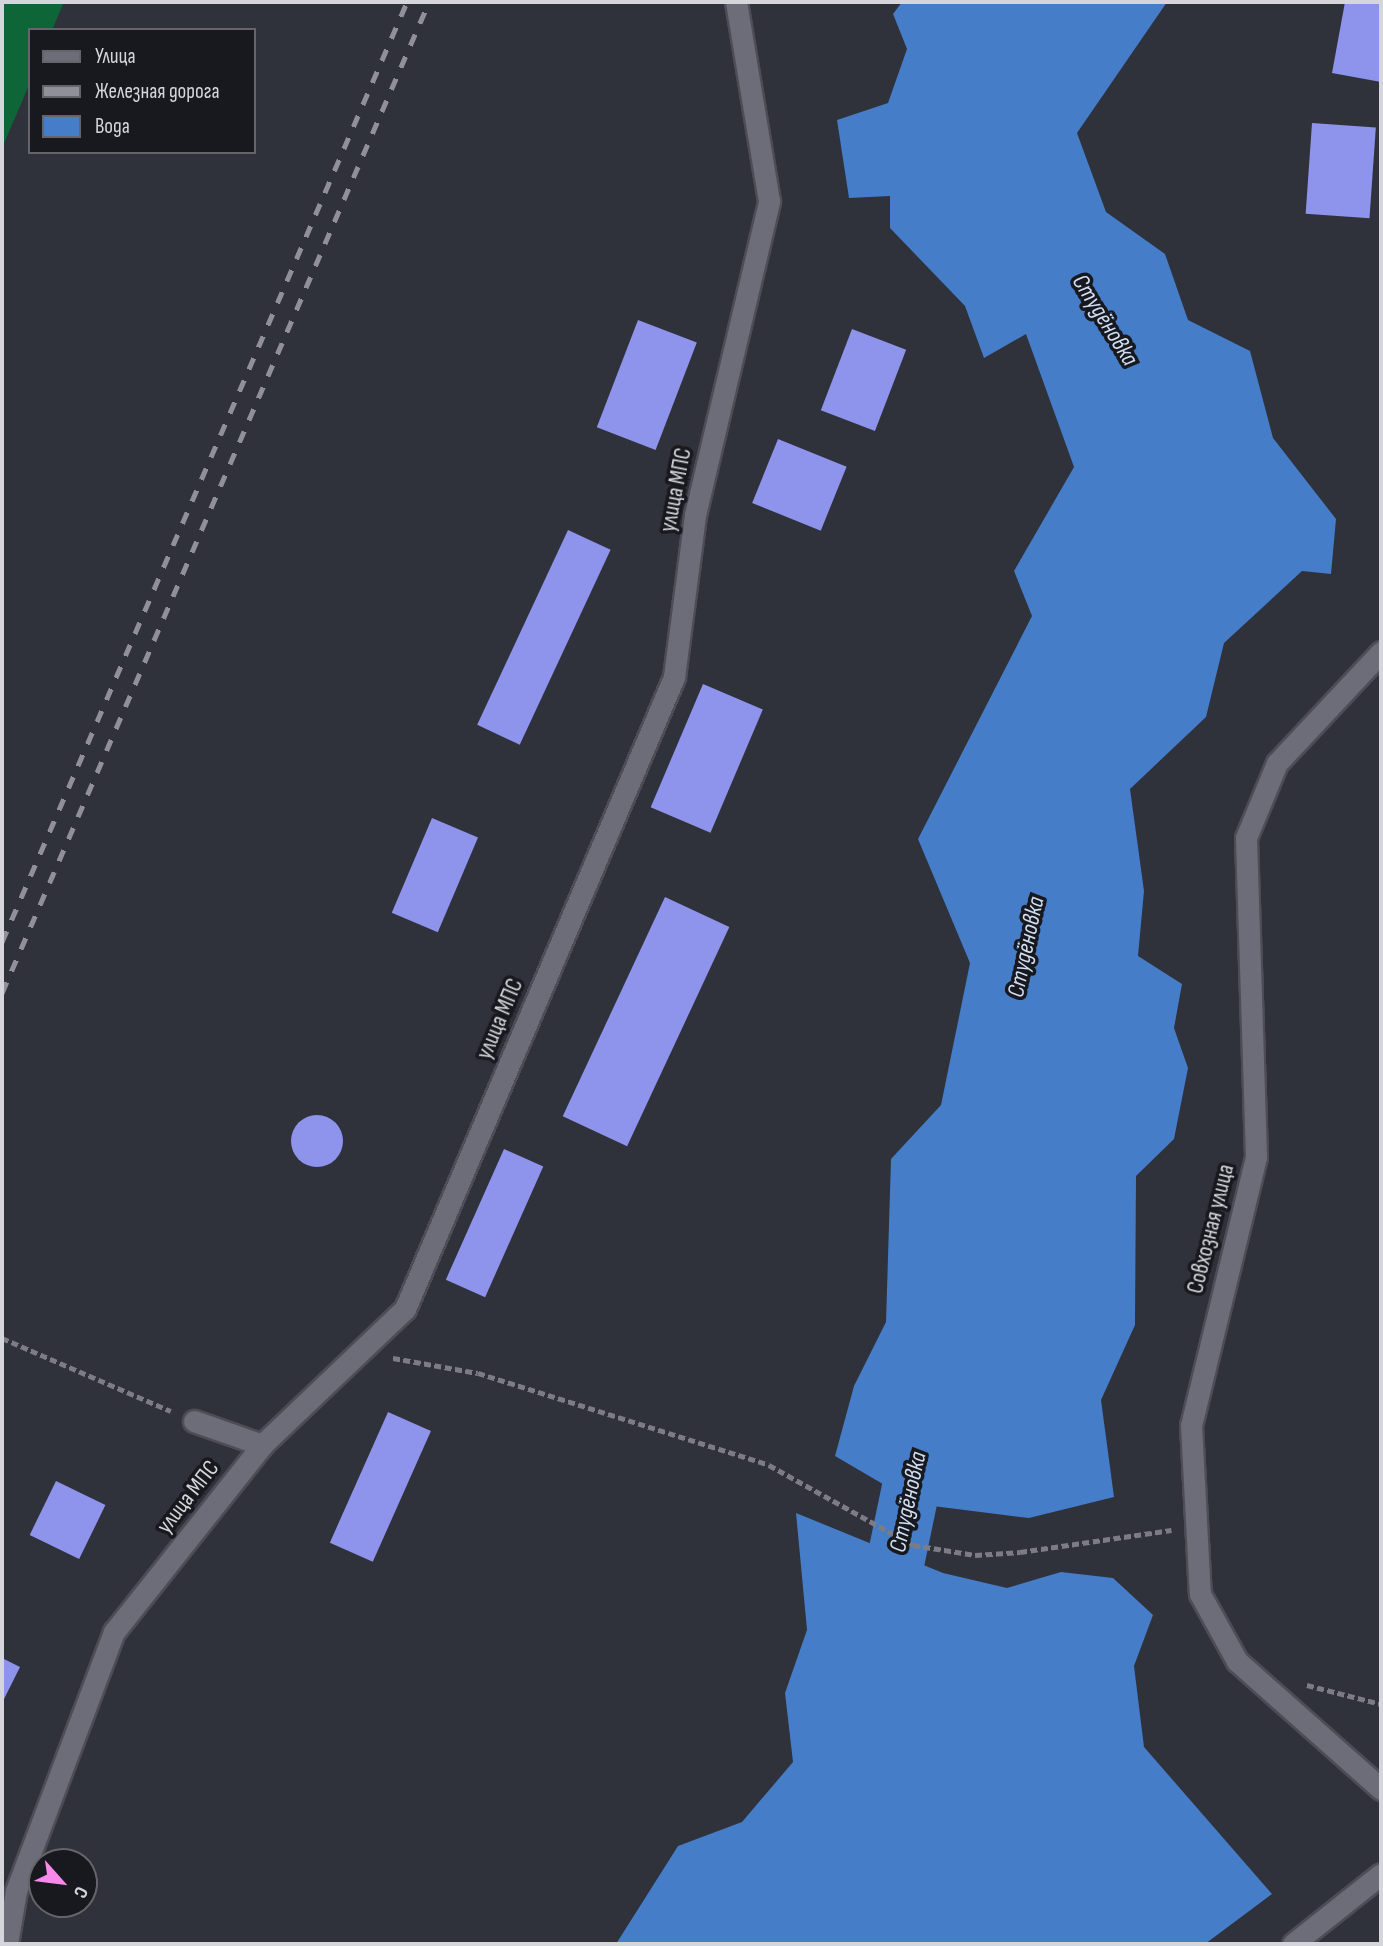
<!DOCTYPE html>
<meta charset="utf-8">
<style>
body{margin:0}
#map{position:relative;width:1383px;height:1946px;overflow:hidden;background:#2f313b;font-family:"Sofia Sans Condensed",sans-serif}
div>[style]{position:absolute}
.green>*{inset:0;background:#0e6538}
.water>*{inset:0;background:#457dc8}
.river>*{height:58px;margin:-29px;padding:0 29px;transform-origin:29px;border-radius:29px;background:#457dc8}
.building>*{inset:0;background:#8e93ec;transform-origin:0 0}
.round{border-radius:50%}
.path>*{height:4.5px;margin-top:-2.25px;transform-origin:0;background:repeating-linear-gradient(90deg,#7b7c85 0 7px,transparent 0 10.5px)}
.roads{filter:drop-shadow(2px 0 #4c4d56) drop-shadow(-2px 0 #4c4d56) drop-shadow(0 2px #4c4d56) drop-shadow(0 -2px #4c4d56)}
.minor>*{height:21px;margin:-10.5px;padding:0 10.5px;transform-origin:10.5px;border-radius:10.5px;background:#6c6d79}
.rail>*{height:5px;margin-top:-2.5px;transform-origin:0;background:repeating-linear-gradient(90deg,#8f9098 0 12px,transparent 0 24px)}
span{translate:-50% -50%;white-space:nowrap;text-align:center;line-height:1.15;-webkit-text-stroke:7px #18191e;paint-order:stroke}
.street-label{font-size:23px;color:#d5d6dc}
.water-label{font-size:24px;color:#d0dff3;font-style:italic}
.frame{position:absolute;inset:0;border:4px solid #d5d6dc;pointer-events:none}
.legend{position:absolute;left:28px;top:28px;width:228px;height:126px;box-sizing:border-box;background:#18191e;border:2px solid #64656a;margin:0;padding:9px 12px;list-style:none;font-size:21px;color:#d5d6dc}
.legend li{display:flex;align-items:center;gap:14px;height:35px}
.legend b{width:35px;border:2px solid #64656a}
.north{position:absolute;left:28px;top:1848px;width:70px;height:70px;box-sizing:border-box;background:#18191e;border:2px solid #64656a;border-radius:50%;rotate:118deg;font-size:19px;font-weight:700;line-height:28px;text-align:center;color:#d5d6dc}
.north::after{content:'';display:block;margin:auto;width:24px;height:32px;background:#f888ea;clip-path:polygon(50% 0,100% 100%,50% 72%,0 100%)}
</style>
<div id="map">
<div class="green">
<div style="clip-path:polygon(3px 2px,64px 2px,52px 30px,30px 30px,30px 83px,2px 148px)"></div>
</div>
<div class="water">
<div style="clip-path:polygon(902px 2px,1167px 2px,1077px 133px,1106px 212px,1165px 254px,1188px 320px,1250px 351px,1273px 438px,1336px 519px,1331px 574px,1302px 571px,1224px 643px,1206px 717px,1130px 789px,1144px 891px,1138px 956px,1182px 984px,1174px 1028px,1188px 1068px,1174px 1139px,1136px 1176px,1135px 1325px,1101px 1400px,1114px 1497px,1029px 1518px,917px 1504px,835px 1456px,854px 1386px,886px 1322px,891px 1159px,941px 1105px,970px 963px,918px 839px,1032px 616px,1014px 571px,1074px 467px,1026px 334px,984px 358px,965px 306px,890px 228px,890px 196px,849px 198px,837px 120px,888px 103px,907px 49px,893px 14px)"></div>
<div style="clip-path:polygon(796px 1513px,943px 1573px,1007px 1588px,1061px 1572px,1113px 1578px,1153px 1615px,1134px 1666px,1144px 1747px,1272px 1894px,1205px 1944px,616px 1944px,678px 1846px,742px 1822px,793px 1762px,785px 1693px,807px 1630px)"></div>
</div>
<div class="river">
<div style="left:881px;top:1631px;width:215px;rotate:-78.2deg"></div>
</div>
<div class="building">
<div style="clip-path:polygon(1345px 2px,1381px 2px,1381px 82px,1332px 73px)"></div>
<div style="left:1312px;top:123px;width:64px;height:91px;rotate:4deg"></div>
<div style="left:638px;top:320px;width:63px;height:115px;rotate:21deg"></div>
<div style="left:852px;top:329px;width:58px;height:87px;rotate:21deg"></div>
<div style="left:778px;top:439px;width:74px;height:69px;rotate:22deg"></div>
<div style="left:568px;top:530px;width:47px;height:215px;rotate:25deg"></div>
<div style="left:703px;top:684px;width:65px;height:134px;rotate:23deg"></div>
<div style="left:432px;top:818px;width:50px;height:103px;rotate:23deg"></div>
<div style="left:665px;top:897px;width:71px;height:242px;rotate:25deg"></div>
<div class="round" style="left:291px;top:1115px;width:52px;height:52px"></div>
<div style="left:504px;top:1149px;width:43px;height:143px;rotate:24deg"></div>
<div style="left:388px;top:1412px;width:47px;height:143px;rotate:24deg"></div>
<div style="left:56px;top:1481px;width:55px;height:60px;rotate:26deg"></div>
<div style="clip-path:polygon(2px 1658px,20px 1667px,2px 1703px)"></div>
</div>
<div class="path">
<div style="left:2px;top:1338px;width:184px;rotate:23.4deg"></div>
<div style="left:393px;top:1358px;width:86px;rotate:10deg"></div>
<div style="left:478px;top:1373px;width:305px;rotate:17.5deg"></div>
<div style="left:769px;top:1465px;width:165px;rotate:29.1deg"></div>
<div style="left:913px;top:1545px;width:63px;rotate:9.2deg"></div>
<div style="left:975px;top:1555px;width:45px;rotate:-3.8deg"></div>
<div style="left:1020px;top:1552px;width:153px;rotate:-8.3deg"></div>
<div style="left:1307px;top:1685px;width:76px;rotate:14.4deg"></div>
</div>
<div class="roads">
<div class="minor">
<div style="left:1381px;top:652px;width:152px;rotate:133.1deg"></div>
<div style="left:1277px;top:763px;width:81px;rotate:112.5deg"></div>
<div style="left:1246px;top:838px;width:319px;rotate:88.2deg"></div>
<div style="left:1256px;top:1157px;width:276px;rotate:103.6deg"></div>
<div style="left:1191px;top:1425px;width:169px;rotate:87deg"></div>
<div style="left:1200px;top:1594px;width:77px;rotate:61.1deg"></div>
<div style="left:1237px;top:1661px;width:193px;rotate:41.6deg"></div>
<div style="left:194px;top:1421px;width:72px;rotate:19.4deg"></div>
<div style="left:7px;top:1944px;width:54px;rotate:-80.4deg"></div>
<div style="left:16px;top:1891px;width:277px;rotate:-69.3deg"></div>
<div style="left:114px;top:1632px;width:238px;rotate:-51.6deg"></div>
<div style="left:262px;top:1445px;width:197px;rotate:-43.6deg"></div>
<div style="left:405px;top:1309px;width:687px;rotate:-66.94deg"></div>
<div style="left:674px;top:677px;width:163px;rotate:-82.6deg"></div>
<div style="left:695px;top:515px;width:323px;rotate:-76.7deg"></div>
<div style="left:769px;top:201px;width:202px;rotate:-99.4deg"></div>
<div style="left:1293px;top:1944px;width:112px;rotate:-38.5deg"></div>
</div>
</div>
<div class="rail">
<div style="left:2px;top:942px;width:1024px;rotate:-66.69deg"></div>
<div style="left:2px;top:993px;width:1079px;rotate:-66.69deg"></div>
</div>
<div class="street-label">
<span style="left:676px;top:490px;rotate:-79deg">улица МПС</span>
<span style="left:500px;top:1019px;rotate:-67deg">улица МПС</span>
<span style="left:1211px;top:1229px;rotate:-76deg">Совхозная улица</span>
<span style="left:188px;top:1497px;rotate:-52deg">улица МПС</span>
</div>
<div class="water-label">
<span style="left:1105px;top:320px;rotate:58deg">Студёновка</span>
<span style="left:1026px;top:947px;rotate:-78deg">Студёновка</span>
<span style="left:908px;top:1502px;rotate:-78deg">Студёновка</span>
</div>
<div class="frame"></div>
<ul class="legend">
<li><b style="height:9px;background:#6c6d79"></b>Улица</li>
<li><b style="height:9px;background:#8f9098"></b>Железная дорога</li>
<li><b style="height:19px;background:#457dc8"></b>Вода</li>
</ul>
<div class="north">С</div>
</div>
